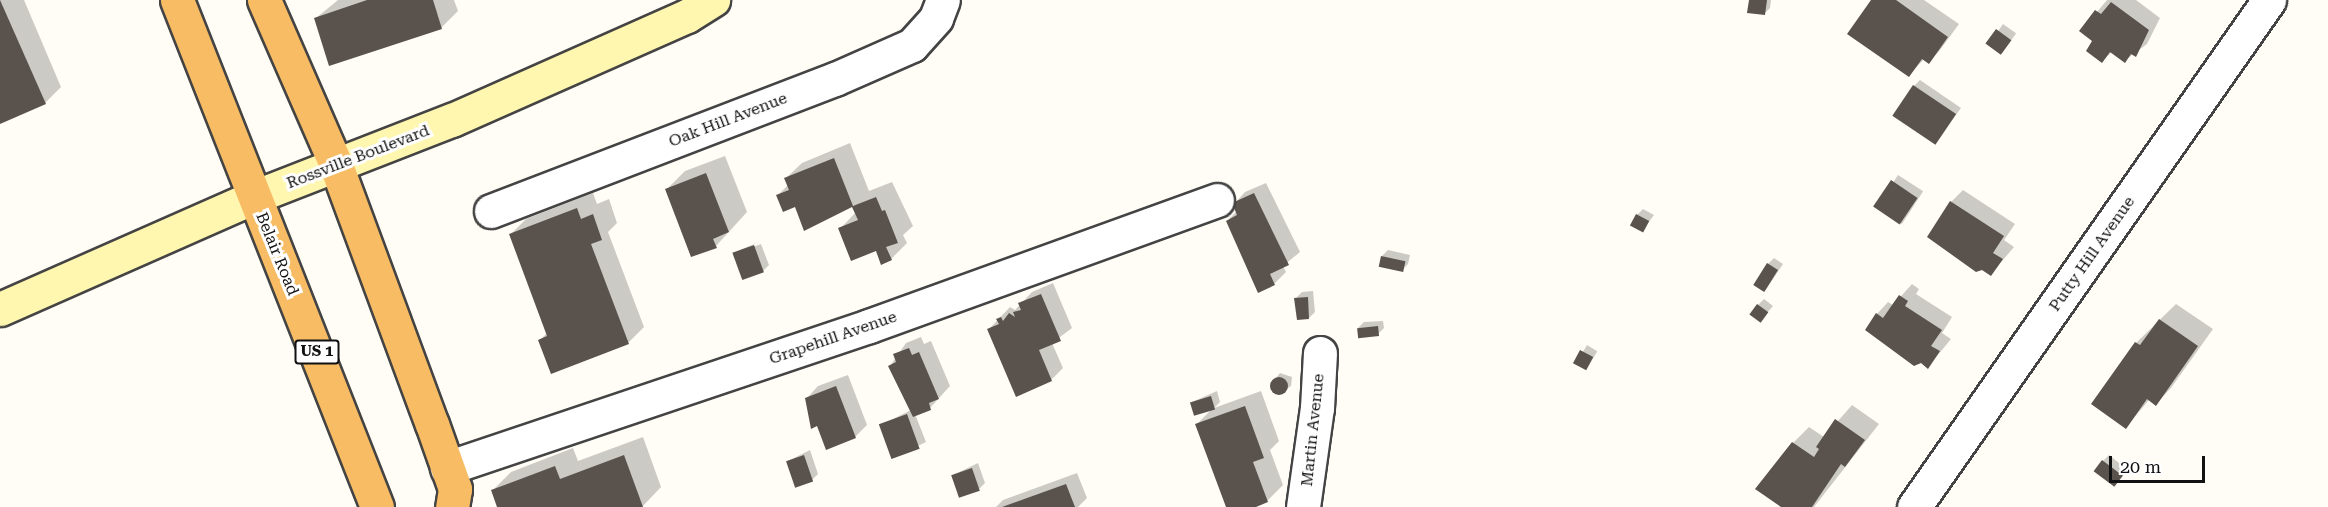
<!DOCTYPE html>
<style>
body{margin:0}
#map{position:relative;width:2328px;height:507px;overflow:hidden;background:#fffdf5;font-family:"Roboto Serif",serif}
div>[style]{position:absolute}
.shadow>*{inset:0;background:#0003;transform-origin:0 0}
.building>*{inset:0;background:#5a524d;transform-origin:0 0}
.round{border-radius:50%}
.roads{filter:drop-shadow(2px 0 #444) drop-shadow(-2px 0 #444) drop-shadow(0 2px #444) drop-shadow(0 -2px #444)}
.minor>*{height:33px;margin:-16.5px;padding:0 16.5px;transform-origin:16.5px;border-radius:16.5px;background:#fff}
.secondary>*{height:33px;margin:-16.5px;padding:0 16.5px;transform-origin:16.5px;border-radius:16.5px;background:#fff6b0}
.trunk>*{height:33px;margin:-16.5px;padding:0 16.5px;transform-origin:16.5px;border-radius:16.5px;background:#f7bc64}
span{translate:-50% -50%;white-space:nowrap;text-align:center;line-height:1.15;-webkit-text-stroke:6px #fff;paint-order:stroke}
.shield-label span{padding:2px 4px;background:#fff;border:2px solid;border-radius:4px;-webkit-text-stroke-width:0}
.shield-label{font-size:15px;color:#111;font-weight:700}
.street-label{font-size:16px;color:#111}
.scale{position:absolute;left:2109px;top:456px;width:96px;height:27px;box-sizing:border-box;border:3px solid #111;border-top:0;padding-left:8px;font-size:18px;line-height:21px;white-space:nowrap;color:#111;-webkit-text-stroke:4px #fff;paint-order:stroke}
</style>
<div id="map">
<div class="shadow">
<div style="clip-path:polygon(0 0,24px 0,61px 87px,45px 103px,0 122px)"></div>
<div style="clip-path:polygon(338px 0,454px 0,458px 11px,442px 27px,330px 64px,316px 18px)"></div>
<div style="clip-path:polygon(1750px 0,1771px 0,1770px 8px,1764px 14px)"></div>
<div style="clip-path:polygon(1873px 0,1924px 0,1959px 24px,1940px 50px,1929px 62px,1924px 59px,1909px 75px)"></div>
<div style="clip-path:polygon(2107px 0,2136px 0,2160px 18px,2147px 44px,2124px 61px,2112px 52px,2102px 61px,2094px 41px,2081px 31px)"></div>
<div style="left:2003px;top:24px;width:16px;height:25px;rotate:35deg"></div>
<div style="clip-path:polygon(1920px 80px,1961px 108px,1936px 143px,1914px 86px)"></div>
<div style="clip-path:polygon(850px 143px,869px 191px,892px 182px,913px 226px,903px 235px,907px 243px,891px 259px,840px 229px,856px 212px,853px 205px,805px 228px,796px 205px,778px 195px,788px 185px,786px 178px,802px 163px)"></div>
<div style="clip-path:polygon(725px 156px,747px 212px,716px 246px,666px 190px,685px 171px)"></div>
<div style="left:1898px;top:175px;width:30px;height:39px;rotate:33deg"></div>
<div style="clip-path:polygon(1266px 183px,1300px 252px,1283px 266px,1286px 272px,1274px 284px,1227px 221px,1237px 211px,1234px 204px,1245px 192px)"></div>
<div style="clip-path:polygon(1963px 190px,2015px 224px,2004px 240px,2014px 247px,1991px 274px,1951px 202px)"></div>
<div style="clip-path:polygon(593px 193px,597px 204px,609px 199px,617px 223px,608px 232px,644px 327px,628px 343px,540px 340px,547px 333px,510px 235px,526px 219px)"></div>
<div style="clip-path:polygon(1643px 209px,1654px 215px,1643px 230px,1637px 215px)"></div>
<div style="clip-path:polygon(760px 241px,739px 252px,761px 244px,769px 265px,763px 271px,734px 253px)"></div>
<div style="clip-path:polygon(1388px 250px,1410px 255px,1408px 264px,1402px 270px,1382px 256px)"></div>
<div style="clip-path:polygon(1774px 258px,1783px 264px,1765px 291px,1768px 264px)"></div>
<div style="clip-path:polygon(1053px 283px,1072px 328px,1052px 343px,1063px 368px,1051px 380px,989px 329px,1010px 307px,1015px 310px,1032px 292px)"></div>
<div style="clip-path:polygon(1912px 284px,1919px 289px,1916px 294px,1952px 317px,1942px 333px,1951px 339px,1928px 367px,1877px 314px,1888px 302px,1893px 305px)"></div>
<div style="clip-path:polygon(1313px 291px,1315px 312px,1309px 318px,1296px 298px,1302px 292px)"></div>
<div style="clip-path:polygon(1764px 299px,1773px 306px,1761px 320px,1758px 305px)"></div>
<div style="clip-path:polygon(2176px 304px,2213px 329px,2171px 388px,2156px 404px,2150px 399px,2126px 427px,2136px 343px)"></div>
<div style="clip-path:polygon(1383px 321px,1384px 328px,1378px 334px,1358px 328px,1364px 322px)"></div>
<div style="clip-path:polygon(921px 337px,924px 344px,931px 341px,950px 386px,930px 408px,915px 414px,926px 442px,893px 458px,881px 425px,911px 410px,890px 366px,906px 343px)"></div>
<div style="left:1587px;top:345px;width:12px;height:21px;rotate:31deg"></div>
<div style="clip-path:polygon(1280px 373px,1292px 377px,1291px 386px,1279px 394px,1271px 384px)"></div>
<div style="clip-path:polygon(848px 375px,867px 425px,855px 437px,807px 398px,818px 386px)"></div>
<div style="clip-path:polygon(1217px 391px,1220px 402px,1214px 408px,1261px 391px,1279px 441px,1270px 450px,1283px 485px,1267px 501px,1251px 507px,1228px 507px,1197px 424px,1213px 408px,1192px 402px)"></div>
<div style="clip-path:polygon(1852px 405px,1879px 424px,1814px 507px,1784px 507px,1793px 443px,1809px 427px,1824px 437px)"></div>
<div style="clip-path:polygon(643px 437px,661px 487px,643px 506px,498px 507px,492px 491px,511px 472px,573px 448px,578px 461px)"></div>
<div style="clip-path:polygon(810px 450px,818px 474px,812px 480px,788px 461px)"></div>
<div style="clip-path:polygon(2109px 455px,2128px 470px,2115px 485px,2103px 461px)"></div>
<div style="clip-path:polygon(978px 463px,985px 483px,979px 489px,953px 475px)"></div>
<div style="clip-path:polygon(1077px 473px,1087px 498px,1078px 507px,996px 507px,1003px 500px)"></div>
</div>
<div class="building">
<div style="clip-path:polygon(0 0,46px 104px,0 124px)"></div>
<div style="clip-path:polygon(367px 0,433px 0,442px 29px,329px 66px,314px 18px)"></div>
<div style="clip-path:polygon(1749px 0,1767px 0,1765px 15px,1747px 13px)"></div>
<div style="clip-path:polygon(1871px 0,1896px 0,1948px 37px,1929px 64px,1922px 59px,1909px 77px,1847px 34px)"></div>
<div style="clip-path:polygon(2111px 2px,2149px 30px,2136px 57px,2131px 54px,2125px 63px,2110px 52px,2102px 63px,2086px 51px,2092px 41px,2079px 31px,2095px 10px,2101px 14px)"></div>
<div style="left:1996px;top:29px;width:19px;height:18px;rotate:36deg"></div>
<div style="left:1913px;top:85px;width:52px;height:37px;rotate:34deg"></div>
<div style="clip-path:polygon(834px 158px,853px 206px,876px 197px,882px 211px,885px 210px,898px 243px,886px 247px,892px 260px,881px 265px,876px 251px,851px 261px,838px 228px,858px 220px,852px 207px,804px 231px,795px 207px,783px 212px,776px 195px,789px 190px,784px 178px)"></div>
<div style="clip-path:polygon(706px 173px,729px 232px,713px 239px,717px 248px,691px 257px,665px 189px)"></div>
<div style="left:1891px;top:180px;width:32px;height:32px;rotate:34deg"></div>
<div style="clip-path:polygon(1254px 193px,1289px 265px,1270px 274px,1275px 285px,1258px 293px,1226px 221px,1237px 215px,1232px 203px)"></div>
<div style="clip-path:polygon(1950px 201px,2004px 236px,1993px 253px,2003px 259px,1991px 276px,1982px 270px,1976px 272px,1927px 237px)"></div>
<div style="clip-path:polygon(577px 208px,581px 219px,593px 214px,602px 240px,591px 244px,629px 344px,551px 374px,538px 340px,547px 336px,509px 234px)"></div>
<div style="left:1636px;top:214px;width:15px;height:13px;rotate:28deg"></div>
<div style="left:754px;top:245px;width:29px;height:23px;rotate:70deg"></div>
<div style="left:1381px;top:256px;width:25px;height:11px;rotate:12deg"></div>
<div style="left:1767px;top:263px;width:13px;height:26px;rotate:32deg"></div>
<div style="clip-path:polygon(1041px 294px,1061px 341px,1039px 350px,1052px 381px,1016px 397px,987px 329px,999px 324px,996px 319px,1001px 317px,1003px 321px,1009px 313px,1015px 317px,1013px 312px,1021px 310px,1018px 303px)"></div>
<div style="clip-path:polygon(1899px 295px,1908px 301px,1905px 306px,1942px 330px,1931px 346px,1940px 351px,1928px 369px,1921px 363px,1914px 366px,1865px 330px,1876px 313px,1883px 318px)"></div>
<div style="clip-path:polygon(1308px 297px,1309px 319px,1297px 320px,1294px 298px)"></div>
<div style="left:1757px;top:304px;width:14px;height:13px;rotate:36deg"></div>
<div style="clip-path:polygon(2159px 319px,2198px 346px,2156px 406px,2147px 399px,2126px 429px,2091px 404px,2135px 342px,2140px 345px)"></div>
<div style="left:1378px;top:326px;width:10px;height:21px;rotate:84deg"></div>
<div style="clip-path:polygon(909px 348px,912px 355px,919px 352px,939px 399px,929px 403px,931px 410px,913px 417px,888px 366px,896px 362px,893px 354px)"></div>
<div style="left:1580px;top:350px;width:15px;height:15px;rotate:28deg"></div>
<div class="round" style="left:1270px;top:377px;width:18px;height:18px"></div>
<div style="clip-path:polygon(836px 386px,856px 438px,826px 450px,817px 426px,811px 429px,805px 398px)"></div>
<div style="left:1211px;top:396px;width:14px;height:22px;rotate:73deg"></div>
<div style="clip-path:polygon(1245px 406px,1264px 458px,1253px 462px,1268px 502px,1256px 507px,1226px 507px,1195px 424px)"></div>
<div style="left:907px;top:414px;width:37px;height:30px;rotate:70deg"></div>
<div style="clip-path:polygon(1835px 419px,1865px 440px,1845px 467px,1841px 464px,1812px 507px,1781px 507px,1755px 489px,1792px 442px,1814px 457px,1819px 449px,1816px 447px)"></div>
<div style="clip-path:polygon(624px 455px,643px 507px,497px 507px,491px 490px,555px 466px,560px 479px)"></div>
<div style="left:804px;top:455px;width:28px;height:19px;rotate:71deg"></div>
<div style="left:2102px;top:460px;width:26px;height:14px;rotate:37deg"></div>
<div style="left:972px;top:468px;width:24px;height:22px;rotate:71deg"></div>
<div style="clip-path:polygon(1066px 484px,1075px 507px,1002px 507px)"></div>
</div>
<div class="roads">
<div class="minor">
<div style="left:491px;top:211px;width:368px;rotate:-21deg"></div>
<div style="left:835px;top:79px;width:84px;rotate:-23.8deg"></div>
<div style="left:912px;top:45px;width:36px;rotate:-48deg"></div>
<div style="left:936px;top:18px;width:19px;rotate:-69deg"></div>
<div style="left:447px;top:468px;width:445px;rotate:-18.6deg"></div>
<div style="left:869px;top:326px;width:370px;rotate:-19.9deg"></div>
<div style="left:1303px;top:507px;width:100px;rotate:-82deg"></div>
<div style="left:1317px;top:408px;width:55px;rotate:-86.9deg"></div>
<div style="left:1914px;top:507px;width:619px;rotate:-55deg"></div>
</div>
<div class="secondary">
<div style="left:0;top:309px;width:278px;rotate:-23.8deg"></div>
<div style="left:254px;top:197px;width:212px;rotate:-21.3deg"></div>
<div style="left:452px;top:120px;width:257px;rotate:-23.9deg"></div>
<div style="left:687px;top:16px;width:31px;rotate:-32deg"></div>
</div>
<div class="trunk">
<div style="left:177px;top:0;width:545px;rotate:68.47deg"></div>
<div style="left:264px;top:0;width:180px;rotate:66.4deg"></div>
<div style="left:336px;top:165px;width:276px;rotate:69.7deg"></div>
<div style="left:432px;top:424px;width:69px;rotate:70.5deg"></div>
<div style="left:455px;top:489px;width:18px;rotate:99deg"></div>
</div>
</div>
<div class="shield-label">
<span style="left:317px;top:352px">US 1</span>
</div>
<div class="street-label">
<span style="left:728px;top:120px;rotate:-21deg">Oak Hill Avenue</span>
<span style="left:358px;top:157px;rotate:-21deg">Rossville Boulevard</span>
<span style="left:277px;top:254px;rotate:68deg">Belair Road</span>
<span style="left:2092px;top:254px;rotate:-55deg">Putty Hill Avenue</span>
<span style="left:833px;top:338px;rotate:-19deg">Grapehill Avenue</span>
<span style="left:1313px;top:430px;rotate:-84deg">Martin Avenue</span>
</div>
<div class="scale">20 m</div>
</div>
